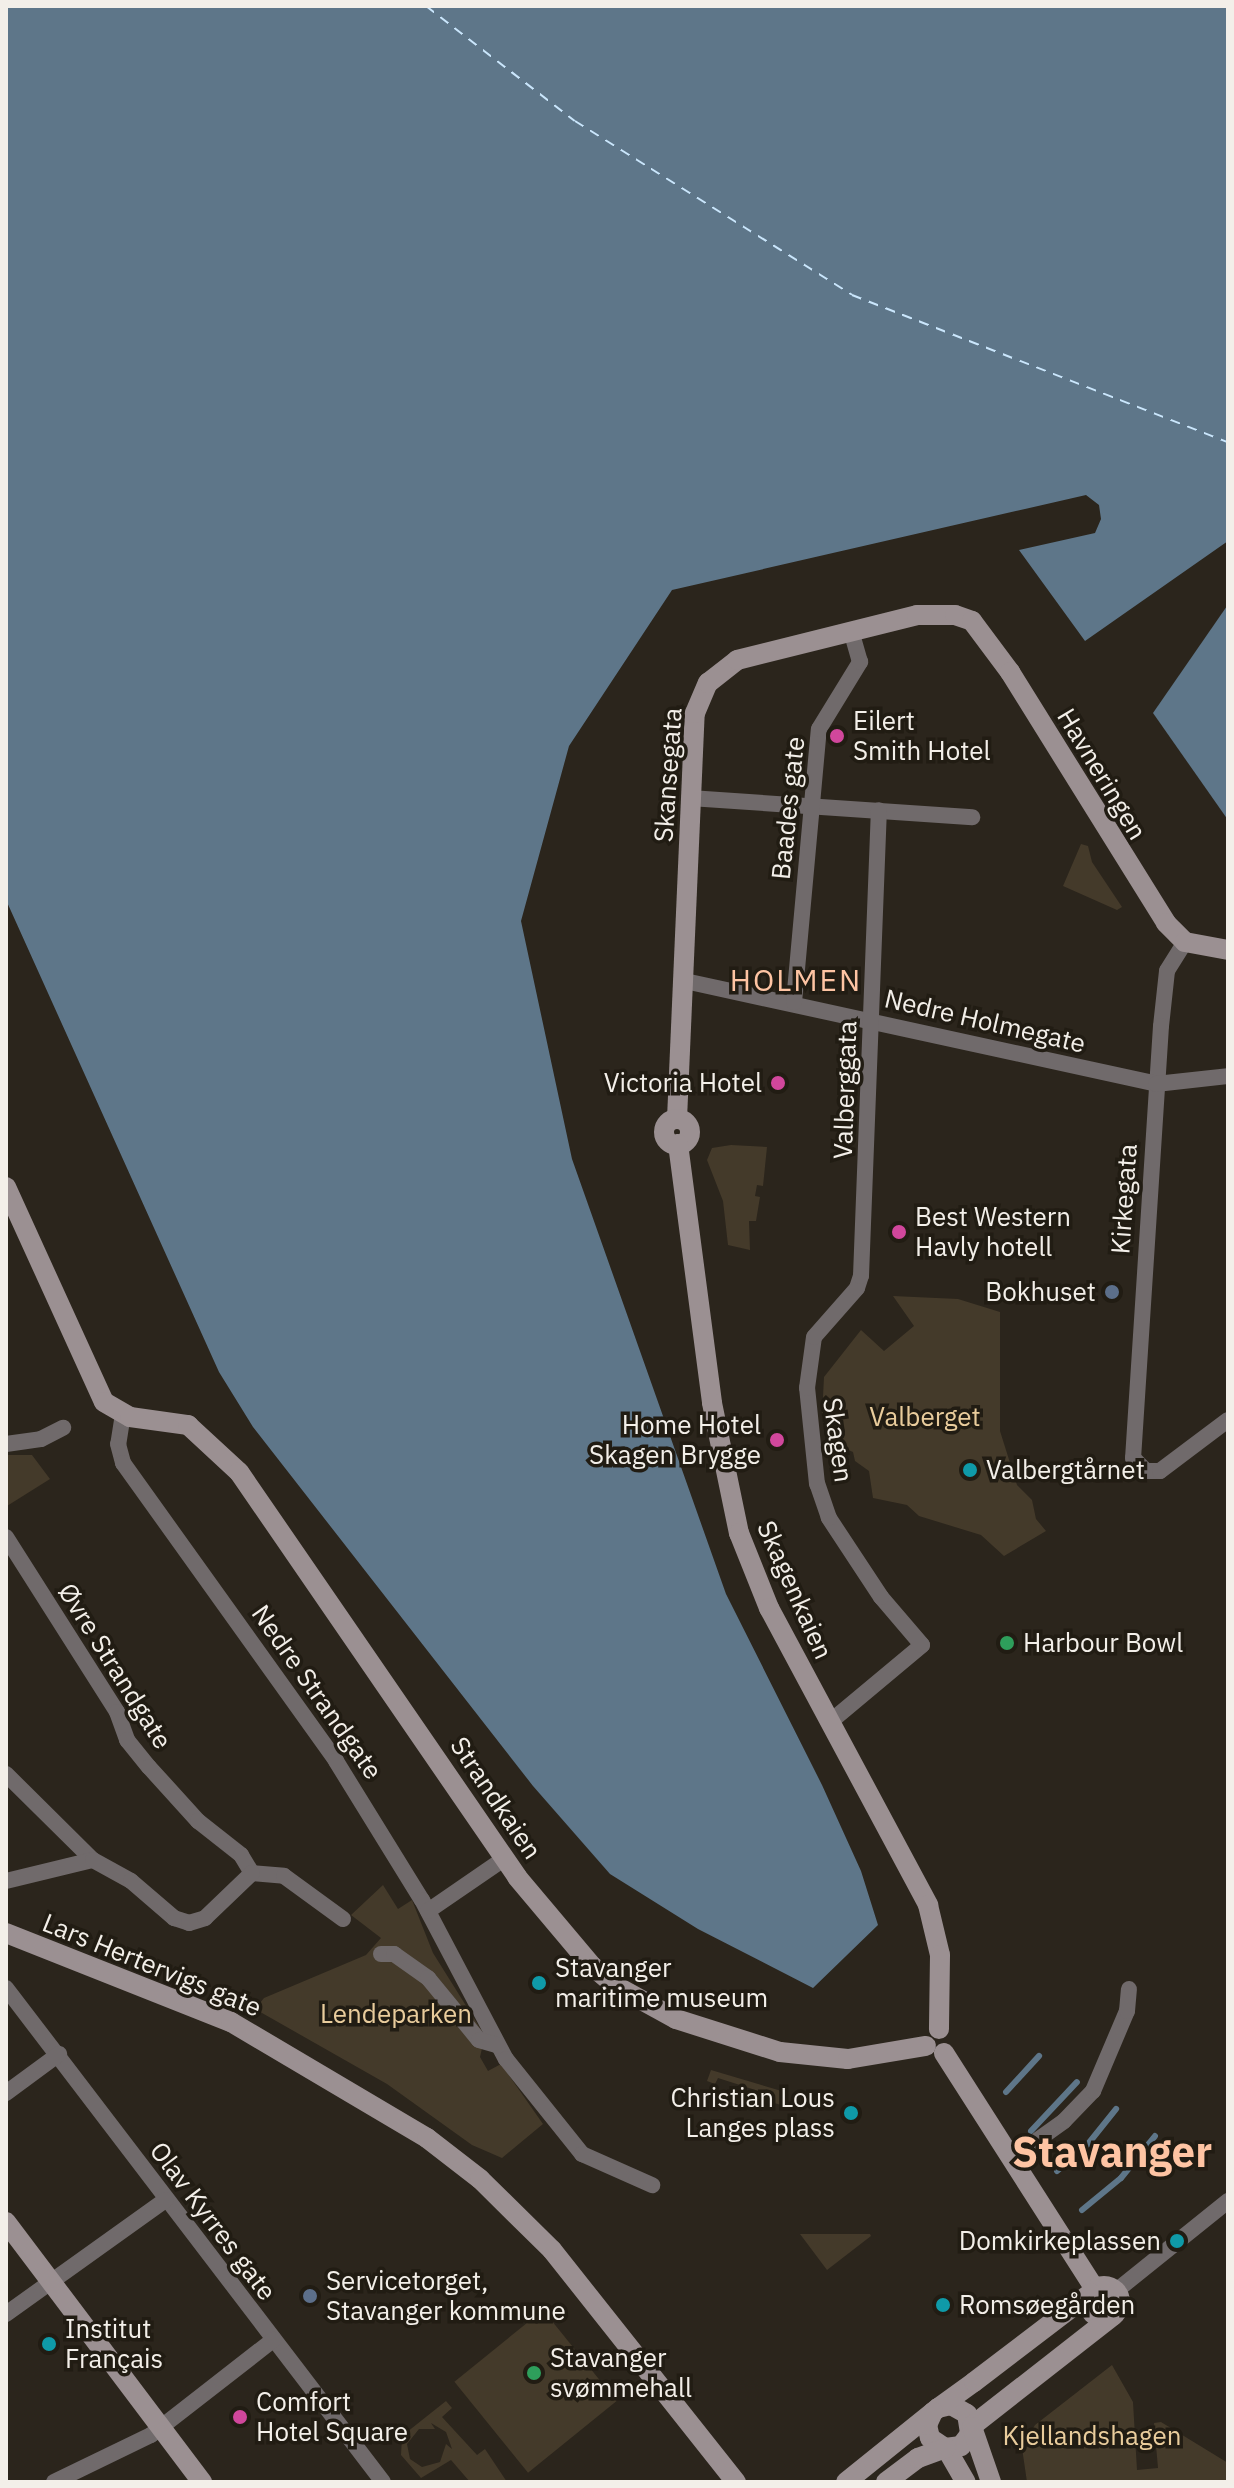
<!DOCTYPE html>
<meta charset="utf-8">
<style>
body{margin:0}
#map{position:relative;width:1234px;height:2488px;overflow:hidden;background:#2b251c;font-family:"IBM Plex Sans",sans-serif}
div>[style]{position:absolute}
.green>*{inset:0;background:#443a2a;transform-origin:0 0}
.water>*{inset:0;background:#5e7689}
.stream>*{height:6px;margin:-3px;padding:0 3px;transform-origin:3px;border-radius:3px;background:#5e7689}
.ferry>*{height:2px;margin-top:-1px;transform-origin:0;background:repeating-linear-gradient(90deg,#cae6fc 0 10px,transparent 0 18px)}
.street>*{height:16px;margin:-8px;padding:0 8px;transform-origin:8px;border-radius:8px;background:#706a6b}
.secondary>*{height:20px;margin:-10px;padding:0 10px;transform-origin:10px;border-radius:10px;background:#9b9092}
.secondary>.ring{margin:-10px;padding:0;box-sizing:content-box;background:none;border:20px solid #9b9092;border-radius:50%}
.dots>*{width:22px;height:22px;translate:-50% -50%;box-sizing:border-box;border:4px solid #211c13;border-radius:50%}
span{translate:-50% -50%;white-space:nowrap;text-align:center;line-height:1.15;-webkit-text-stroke:7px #211c13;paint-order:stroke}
.poi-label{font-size:26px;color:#f3efe9}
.left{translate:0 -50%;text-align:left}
.right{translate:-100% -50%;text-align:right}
.street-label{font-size:26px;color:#f3efe9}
.park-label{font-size:26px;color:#e9cc9c}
.quarter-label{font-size:30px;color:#fec4a3;letter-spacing:2px}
.town-label{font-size:42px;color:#fec4a3;font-weight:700}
.frame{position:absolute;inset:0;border:8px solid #f3efe9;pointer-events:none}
</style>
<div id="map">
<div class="green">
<div style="clip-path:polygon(1081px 844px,1088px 846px,1092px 862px,1122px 907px,1117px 910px,1063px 886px)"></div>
<div style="clip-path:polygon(731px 1145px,767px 1147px,763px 1186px,757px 1185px,755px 1196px,760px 1197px,756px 1221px,749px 1221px,750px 1250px,728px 1245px,723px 1201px,707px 1160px,712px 1148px)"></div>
<div style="clip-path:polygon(893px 1296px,958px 1299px,1000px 1312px,1000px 1431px,1017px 1485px,1032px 1500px,1036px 1519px,1046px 1531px,1004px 1556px,981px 1535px,919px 1516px,907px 1505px,873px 1498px,869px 1471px,855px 1461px,853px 1452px,829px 1442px,822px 1416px,824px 1377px,861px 1330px,884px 1351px,914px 1326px)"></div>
<div style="clip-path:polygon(6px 1455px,32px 1455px,50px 1479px,7px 1506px)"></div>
<div style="clip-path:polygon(383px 1885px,398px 1909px,412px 1900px,433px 1953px,485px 2036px,480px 2057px,488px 2071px,501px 2064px,543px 2124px,502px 2158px,472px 2145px,387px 2084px,255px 2009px,264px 1998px,366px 1955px,381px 1938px,351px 1915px)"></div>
<div style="clip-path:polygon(711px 2070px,785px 2092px,784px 2106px,771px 2102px,771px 2095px,718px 2078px,715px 2084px,707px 2081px)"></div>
<div style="clip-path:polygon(800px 2234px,870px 2234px,871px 2236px,827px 2270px)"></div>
<div style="left:543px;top:2310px;width:117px;height:114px;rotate:51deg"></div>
<div style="clip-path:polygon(1112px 2365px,1133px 2402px,1137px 2470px,1158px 2468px,1154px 2423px,1161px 2422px,1228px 2463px,1228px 2482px,1027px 2482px,1022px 2448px,1035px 2425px)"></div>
<div style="clip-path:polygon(evenodd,446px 2401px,452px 2408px,442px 2417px,477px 2455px,485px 2449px,507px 2482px,470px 2482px,451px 2460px,421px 2478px,401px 2455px,402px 2436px,446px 2401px,431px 2423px,446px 2432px,452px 2449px,446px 2444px,440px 2462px,422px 2467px,410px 2459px,407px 2444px,419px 2429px,435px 2429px,431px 2423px)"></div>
</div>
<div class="water">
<div style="clip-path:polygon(6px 6px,1228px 6px,1228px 541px,1085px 641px,1019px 550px,1095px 533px,1101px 519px,1099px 505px,1086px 495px,672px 590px,569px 746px,521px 921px,572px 1159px,726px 1594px,822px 1785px,861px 1871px,878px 1925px,813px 1988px,698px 1929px,610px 1874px,533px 1786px,253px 1427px,219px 1372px,6px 900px)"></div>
<div style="clip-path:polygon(1227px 606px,1228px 606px,1228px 820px,1153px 713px)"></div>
</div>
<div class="stream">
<div style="left:1006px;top:2092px;width:49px;rotate:-47.5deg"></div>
<div style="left:1031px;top:2131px;width:67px;rotate:-46.8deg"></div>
<div style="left:1057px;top:2171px;width:41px;rotate:-41.1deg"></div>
<div style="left:1088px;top:2144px;width:45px;rotate:-51.3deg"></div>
<div style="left:1082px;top:2210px;width:50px;rotate:-39.4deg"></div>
<div style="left:1121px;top:2178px;width:54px;rotate:-51deg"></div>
</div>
<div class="ferry">
<div style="left:426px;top:6px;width:188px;rotate:37.7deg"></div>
<div style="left:575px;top:121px;width:327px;rotate:32.1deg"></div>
<div style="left:852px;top:295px;width:404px;rotate:21.4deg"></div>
</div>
<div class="street">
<div style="left:690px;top:798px;width:283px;rotate:3.9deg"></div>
<div style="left:1185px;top:942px;width:34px;rotate:122deg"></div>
<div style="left:1167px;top:971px;width:55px;rotate:96.2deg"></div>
<div style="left:1161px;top:1026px;width:433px;rotate:93.7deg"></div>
<div style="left:1133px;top:1458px;width:18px;rotate:45deg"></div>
<div style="left:1146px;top:1471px;width:14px"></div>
<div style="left:1160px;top:1471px;width:85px;rotate:-36.9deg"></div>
<div style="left:685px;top:981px;width:482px;rotate:12.3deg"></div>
<div style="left:1156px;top:1084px;width:72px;rotate:-6.3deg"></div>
<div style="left:794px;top:1002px;width:274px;rotate:-84.8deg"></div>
<div style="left:819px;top:729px;width:79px;rotate:-58.5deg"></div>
<div style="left:860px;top:662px;width:32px;rotate:-106deg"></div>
<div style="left:123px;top:1414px;width:30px;rotate:99deg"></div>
<div style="left:118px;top:1444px;width:20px;rotate:75deg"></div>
<div style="left:123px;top:1463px;width:366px;rotate:54.4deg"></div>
<div style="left:336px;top:1761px;width:163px;rotate:58.3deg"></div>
<div style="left:422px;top:1900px;width:180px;rotate:62.2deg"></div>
<div style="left:506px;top:2059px;width:122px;rotate:51.3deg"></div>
<div style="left:582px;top:2154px;width:77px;rotate:23.9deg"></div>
<div style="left:6px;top:1444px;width:35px;rotate:-8deg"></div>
<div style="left:41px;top:1439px;width:25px;rotate:-27deg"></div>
<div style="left:6px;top:1537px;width:207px;rotate:57.6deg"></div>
<div style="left:117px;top:1712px;width:30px;rotate:70deg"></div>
<div style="left:127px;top:1740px;width:35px;rotate:51deg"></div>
<div style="left:149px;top:1767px;width:73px;rotate:47.8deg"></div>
<div style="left:198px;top:1821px;width:55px;rotate:38.3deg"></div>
<div style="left:241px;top:1855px;width:21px;rotate:59deg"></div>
<div style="left:252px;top:1873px;width:32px;rotate:5deg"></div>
<div style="left:284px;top:1876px;width:73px;rotate:36.1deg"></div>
<div style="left:830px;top:1722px;width:120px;rotate:-39.9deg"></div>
<div style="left:922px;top:1645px;width:63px;rotate:-130.5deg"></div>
<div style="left:881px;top:1597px;width:95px;rotate:-123.4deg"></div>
<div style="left:829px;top:1518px;width:36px;rotate:-109deg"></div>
<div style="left:817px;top:1484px;width:97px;rotate:-95.9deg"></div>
<div style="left:807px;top:1388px;width:51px;rotate:-82.2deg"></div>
<div style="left:814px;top:1337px;width:65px;rotate:-48.7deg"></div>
<div style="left:857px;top:1288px;width:13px;rotate:-72deg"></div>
<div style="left:861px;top:1276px;width:466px;rotate:-87.8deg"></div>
<div style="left:6px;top:1774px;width:122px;rotate:44.7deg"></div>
<div style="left:6px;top:1881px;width:89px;rotate:-13.6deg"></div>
<div style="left:93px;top:1860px;width:43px;rotate:28.9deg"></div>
<div style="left:131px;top:1881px;width:57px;rotate:40.7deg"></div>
<div style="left:174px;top:1918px;width:16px;rotate:18deg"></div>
<div style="left:189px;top:1923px;width:17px;rotate:-17deg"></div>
<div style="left:205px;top:1918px;width:65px;rotate:-43.8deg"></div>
<div style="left:428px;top:1911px;width:93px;rotate:-34.5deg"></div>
<div style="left:381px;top:1954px;width:13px"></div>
<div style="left:394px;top:1954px;width:42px;rotate:35.2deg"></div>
<div style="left:428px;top:1978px;width:80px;rotate:50.6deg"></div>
<div style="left:479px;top:2040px;width:19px;rotate:16deg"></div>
<div style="left:6px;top:1988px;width:621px;rotate:52.65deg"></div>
<div style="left:6px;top:2093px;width:66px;rotate:-36.3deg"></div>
<div style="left:1011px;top:2159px;width:65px;rotate:-35.6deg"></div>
<div style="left:1064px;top:2121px;width:42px;rotate:-46deg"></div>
<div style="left:1093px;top:2091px;width:87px;rotate:-67deg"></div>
<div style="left:1127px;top:2011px;width:22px;rotate:-85deg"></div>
<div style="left:1116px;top:2291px;width:144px;rotate:-38.8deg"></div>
<div style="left:6px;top:2314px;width:196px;rotate:-35.6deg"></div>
<div style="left:54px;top:2482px;width:108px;rotate:-25.9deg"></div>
<div style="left:151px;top:2435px;width:155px;rotate:-37.9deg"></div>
</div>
<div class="secondary">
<div style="left:677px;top:1119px;width:406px;rotate:-87.5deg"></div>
<div style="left:695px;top:713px;width:33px;rotate:-67deg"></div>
<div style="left:708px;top:683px;width:37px;rotate:-38deg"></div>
<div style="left:737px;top:660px;width:186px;rotate:-14deg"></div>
<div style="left:917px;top:615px;width:38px"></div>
<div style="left:955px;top:615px;width:18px;rotate:19deg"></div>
<div style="left:972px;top:621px;width:64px;rotate:53.3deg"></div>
<div style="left:1010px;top:672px;width:296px;rotate:58.1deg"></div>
<div style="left:1166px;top:923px;width:27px;rotate:45deg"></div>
<div style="left:1185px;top:942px;width:44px;rotate:10.5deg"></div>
<div class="ring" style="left:664px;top:1119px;width:6px;height:6px"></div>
<div style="left:678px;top:1144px;width:261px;rotate:82.5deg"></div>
<div style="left:712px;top:1403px;width:133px;rotate:78.3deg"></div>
<div style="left:739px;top:1533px;width:81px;rotate:68.2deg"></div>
<div style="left:769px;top:1608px;width:337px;rotate:61.8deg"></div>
<div style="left:928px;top:1905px;width:51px;rotate:76.5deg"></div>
<div style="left:940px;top:1955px;width:74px;rotate:90.8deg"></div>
<div style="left:6px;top:1187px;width:236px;rotate:65.5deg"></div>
<div style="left:104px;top:1402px;width:30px;rotate:30deg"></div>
<div style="left:130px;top:1417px;width:59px;rotate:7.9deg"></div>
<div style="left:188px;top:1425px;width:69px;rotate:42.7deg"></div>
<div style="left:239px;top:1472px;width:491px;rotate:55.5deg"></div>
<div style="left:517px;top:1877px;width:116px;rotate:49.9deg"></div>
<div style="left:592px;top:1966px;width:31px;rotate:40deg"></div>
<div style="left:616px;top:1986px;width:68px;rotate:28.8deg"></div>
<div style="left:676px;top:2019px;width:109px;rotate:17.6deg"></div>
<div style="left:780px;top:2052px;width:68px;rotate:5.9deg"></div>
<div style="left:848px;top:2059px;width:79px;rotate:-9.5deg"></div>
<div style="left:6px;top:1933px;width:242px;rotate:21.6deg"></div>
<div style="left:231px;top:2022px;width:228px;rotate:30.6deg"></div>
<div style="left:427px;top:2138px;width:67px;rotate:37.7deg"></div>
<div style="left:480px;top:2179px;width:101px;rotate:44.6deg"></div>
<div style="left:552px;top:2250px;width:296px;rotate:51.6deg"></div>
<div style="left:944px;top:2053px;width:280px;rotate:57.4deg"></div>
<div style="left:6px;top:2222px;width:326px;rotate:53deg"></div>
<div class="ring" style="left:1088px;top:2286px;width:12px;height:12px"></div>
<div style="left:938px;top:2408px;width:13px;rotate:-13deg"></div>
<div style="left:951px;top:2405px;width:18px;rotate:29deg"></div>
<div style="left:967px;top:2414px;width:20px;rotate:81deg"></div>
<div style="left:970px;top:2434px;width:15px;rotate:127deg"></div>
<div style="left:961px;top:2446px;width:16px;rotate:173deg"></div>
<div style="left:945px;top:2448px;width:18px;rotate:-146deg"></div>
<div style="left:930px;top:2438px;width:13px;rotate:-103deg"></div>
<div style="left:927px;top:2425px;width:14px;rotate:-65deg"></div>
<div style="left:933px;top:2412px;width:6px;rotate:-39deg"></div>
<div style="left:938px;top:2408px;width:44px;rotate:-35.8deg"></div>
<div style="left:974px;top:2382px;width:147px;rotate:-37.3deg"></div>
<div style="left:972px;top:2426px;width:180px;rotate:-38deg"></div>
<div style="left:972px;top:2427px;width:58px;rotate:70.9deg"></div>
<div style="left:946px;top:2448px;width:39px;rotate:60deg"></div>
<div style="left:846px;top:2482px;width:112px;rotate:-38.8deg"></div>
<div style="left:886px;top:2482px;width:40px;rotate:-37deg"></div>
<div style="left:918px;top:2458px;width:29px;rotate:-20deg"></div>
</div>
<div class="dots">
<div style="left:837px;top:736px;background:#d1479c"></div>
<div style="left:778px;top:1083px;background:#d1479c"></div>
<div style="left:899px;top:1232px;background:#d1479c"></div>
<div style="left:1112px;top:1292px;background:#5c6f8a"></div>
<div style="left:777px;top:1440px;background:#d1479c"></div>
<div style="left:970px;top:1470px;background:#0f9aa8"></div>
<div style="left:1007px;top:1643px;background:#2e9e5b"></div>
<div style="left:539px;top:1983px;background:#0f9aa8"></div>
<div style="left:851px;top:2113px;background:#0f9aa8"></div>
<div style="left:1177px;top:2241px;background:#0f9aa8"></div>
<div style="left:310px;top:2296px;background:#5c6f8a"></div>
<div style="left:943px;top:2305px;background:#0f9aa8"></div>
<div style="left:49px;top:2344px;background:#0f9aa8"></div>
<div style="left:534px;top:2373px;background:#2e9e5b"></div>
<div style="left:240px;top:2417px;background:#d1479c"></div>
</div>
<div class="poi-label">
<span class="left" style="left:853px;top:736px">Eilert<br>Smith Hotel</span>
<span class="right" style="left:762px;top:1083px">Victoria Hotel</span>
<span class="left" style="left:915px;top:1232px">Best Western<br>Havly hotell</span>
<span class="right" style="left:1096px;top:1292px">Bokhuset</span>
<span class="right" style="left:761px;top:1440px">Home Hotel<br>Skagen Brygge</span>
<span class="left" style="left:986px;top:1470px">Valbergtårnet</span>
<span class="left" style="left:1023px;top:1643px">Harbour Bowl</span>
<span class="left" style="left:555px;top:1983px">Stavanger<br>maritime museum</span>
<span class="right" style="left:835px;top:2113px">Christian Lous<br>Langes plass</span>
<span class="right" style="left:1161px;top:2241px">Domkirkeplassen</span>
<span class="left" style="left:326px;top:2296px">Servicetorget,<br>Stavanger kommune</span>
<span class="left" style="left:959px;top:2305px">Romsøegården</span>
<span class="left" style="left:65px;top:2344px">Institut<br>Français</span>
<span class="left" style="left:550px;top:2373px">Stavanger<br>svømmehall</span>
<span class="left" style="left:256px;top:2417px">Comfort<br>Hotel Square</span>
</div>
<div class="street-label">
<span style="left:1102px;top:774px;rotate:59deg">Havneringen</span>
<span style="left:668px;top:775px;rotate:-86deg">Skansegata</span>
<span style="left:788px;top:808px;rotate:-84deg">Baades gate</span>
<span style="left:985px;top:1021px;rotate:13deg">Nedre Holmegate</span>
<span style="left:845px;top:1090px;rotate:-88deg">Valberggata</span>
<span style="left:1124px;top:1199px;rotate:-86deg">Kirkegata</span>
<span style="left:838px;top:1440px;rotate:82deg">Skagen</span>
<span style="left:795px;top:1590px;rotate:66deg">Skagenkaien</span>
<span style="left:115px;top:1666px;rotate:58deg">Øvre Strandgate</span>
<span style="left:317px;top:1692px;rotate:55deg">Nedre Strandgate</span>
<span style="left:496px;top:1798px;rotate:56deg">Strandkaien</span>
<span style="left:152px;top:1965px;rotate:22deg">Lars Hertervigs gate</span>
<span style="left:213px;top:2221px;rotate:53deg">Olav Kyrres gate</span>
</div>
<div class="park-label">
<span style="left:925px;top:1417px">Valberget</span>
<span style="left:396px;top:2014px">Lendeparken</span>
<span style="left:1092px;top:2436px">Kjellandshagen</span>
</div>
<div class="quarter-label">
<span style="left:796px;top:980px">HOLMEN</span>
</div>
<div class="town-label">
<span style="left:1112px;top:2152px">Stavanger</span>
</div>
<div class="frame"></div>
</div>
